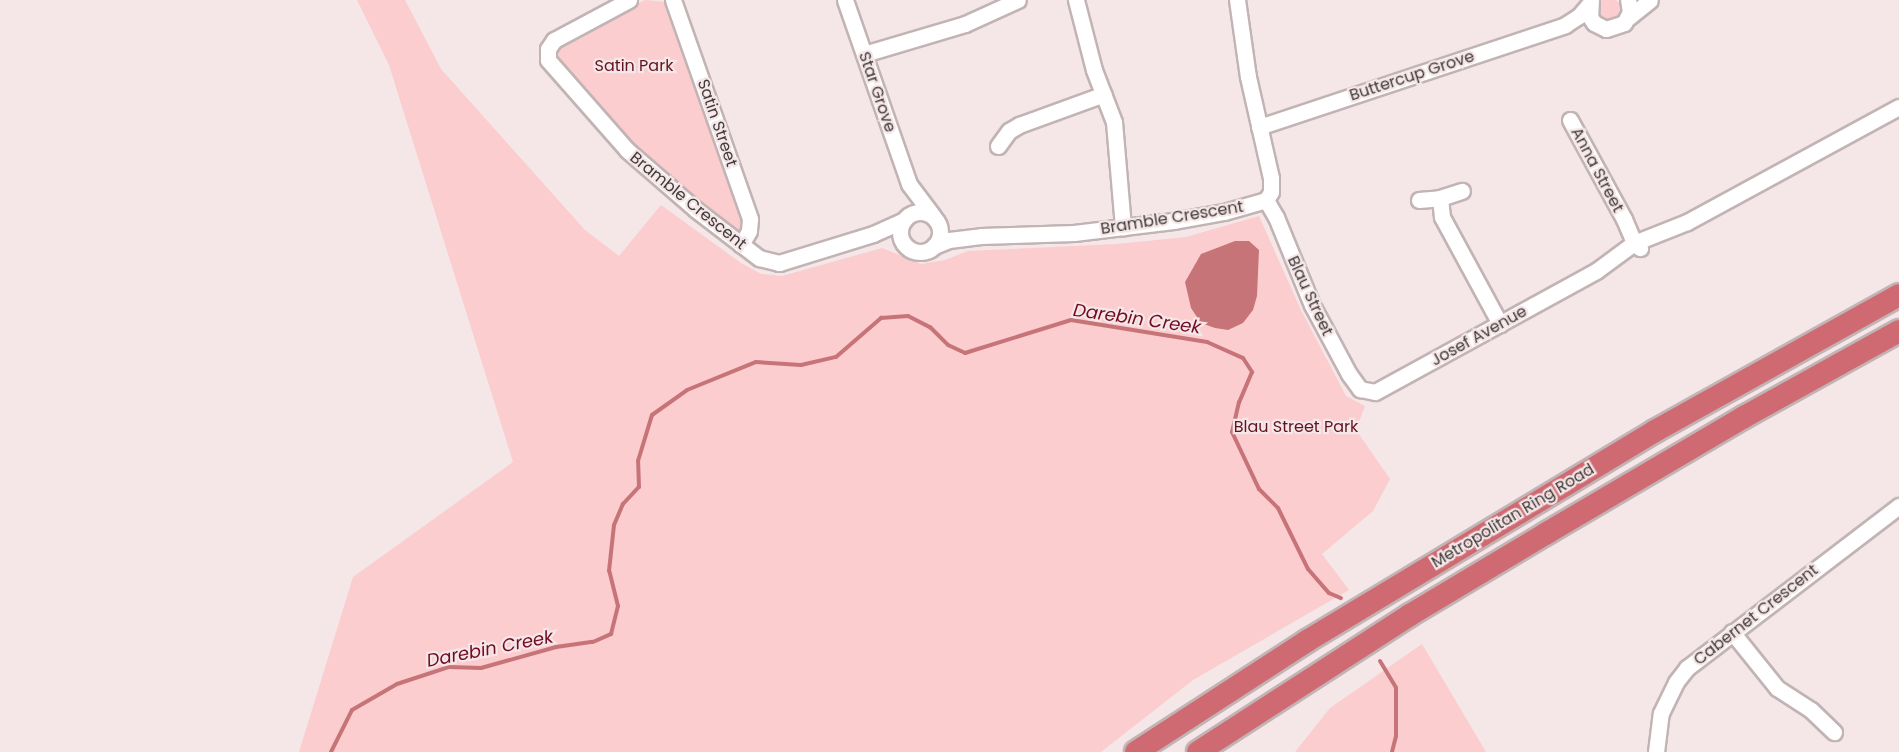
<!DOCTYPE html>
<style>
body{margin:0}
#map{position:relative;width:1899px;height:752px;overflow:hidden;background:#f5e6e7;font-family:Poppins,sans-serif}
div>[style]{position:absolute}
.green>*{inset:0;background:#fbcdce}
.round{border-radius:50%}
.water>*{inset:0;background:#c77479}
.stream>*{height:4px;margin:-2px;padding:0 2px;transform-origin:2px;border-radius:2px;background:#c77479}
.roads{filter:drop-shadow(2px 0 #c2b4b4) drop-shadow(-2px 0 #c2b4b4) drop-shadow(0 2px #c2b4b4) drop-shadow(0 -2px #c2b4b4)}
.minor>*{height:15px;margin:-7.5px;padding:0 7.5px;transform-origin:7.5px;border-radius:7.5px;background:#fff}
.minor>.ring{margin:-7.5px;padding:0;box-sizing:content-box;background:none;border:15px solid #fff;border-radius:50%}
.highway>*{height:22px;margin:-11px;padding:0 11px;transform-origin:11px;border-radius:11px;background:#d06a72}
span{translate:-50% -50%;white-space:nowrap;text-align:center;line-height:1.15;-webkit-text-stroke:4.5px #f5e6e7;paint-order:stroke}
.park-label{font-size:16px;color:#601421}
.street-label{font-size:16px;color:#413b3b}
.water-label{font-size:18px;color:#720a22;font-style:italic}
</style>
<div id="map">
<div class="green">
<div class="round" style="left:1597px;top:-2px;width:24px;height:24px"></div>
<div style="clip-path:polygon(357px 0,405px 0,441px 69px,585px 230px,619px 256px,661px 205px,741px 263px,761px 274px,782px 276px,882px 248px,921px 264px,945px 260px,968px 251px,1117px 244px,1186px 237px,1259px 216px,1301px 310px,1346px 396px,1365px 406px,1356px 430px,1390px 479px,1373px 511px,1322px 554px,1349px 590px,1193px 680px,1101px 752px,299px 752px,353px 577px,513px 462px,389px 65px)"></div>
<div style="clip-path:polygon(645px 0,667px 2px,745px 223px,741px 231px,734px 229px,644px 157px,559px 64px,557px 50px,561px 45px)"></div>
<div style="clip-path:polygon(1422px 644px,1486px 752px,1295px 752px,1330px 708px)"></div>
</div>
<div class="water">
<div style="clip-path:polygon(1235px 241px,1249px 241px,1259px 250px,1257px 296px,1253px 310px,1243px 323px,1228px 330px,1215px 328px,1201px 323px,1191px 308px,1185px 282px,1201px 254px)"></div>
</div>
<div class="stream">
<div style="left:1380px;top:661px;width:31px;rotate:59deg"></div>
<div style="left:1396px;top:688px;width:48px;rotate:90deg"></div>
<div style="left:1396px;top:736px;width:16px;rotate:104deg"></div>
<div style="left:331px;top:752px;width:47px;rotate:-63.4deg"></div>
<div style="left:352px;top:710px;width:52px;rotate:-30deg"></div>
<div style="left:397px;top:684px;width:55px;rotate:-18.1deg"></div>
<div style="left:449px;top:667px;width:32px;rotate:2deg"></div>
<div style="left:481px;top:668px;width:78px;rotate:-15.6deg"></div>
<div style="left:556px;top:647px;width:37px;rotate:-8deg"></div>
<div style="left:593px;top:642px;width:20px;rotate:-24deg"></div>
<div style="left:611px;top:634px;width:29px;rotate:-76deg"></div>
<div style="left:618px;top:606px;width:36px;rotate:-104deg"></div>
<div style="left:609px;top:571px;width:46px;rotate:-83.8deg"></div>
<div style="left:614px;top:525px;width:23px;rotate:-67deg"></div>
<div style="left:623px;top:504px;width:23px;rotate:-47deg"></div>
<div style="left:639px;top:487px;width:26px;rotate:-92deg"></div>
<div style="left:638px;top:461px;width:48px;rotate:-73.1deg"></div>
<div style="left:652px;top:415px;width:43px;rotate:-35.5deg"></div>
<div style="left:687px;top:390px;width:74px;rotate:-22.1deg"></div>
<div style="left:756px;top:362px;width:45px;rotate:3.8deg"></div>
<div style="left:801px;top:365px;width:36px;rotate:-13deg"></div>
<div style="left:836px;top:357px;width:60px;rotate:-40.9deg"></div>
<div style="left:881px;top:318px;width:27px;rotate:-4deg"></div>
<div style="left:908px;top:316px;width:25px;rotate:27deg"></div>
<div style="left:930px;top:327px;width:25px;rotate:45deg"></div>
<div style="left:948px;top:345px;width:19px;rotate:25deg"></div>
<div style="left:965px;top:353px;width:111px;rotate:-17.3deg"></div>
<div style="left:1071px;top:320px;width:138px;rotate:9.2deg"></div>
<div style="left:1207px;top:342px;width:39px;rotate:24deg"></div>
<div style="left:1243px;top:358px;width:17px;rotate:57deg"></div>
<div style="left:1252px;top:372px;width:33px;rotate:113deg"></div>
<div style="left:1239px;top:402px;width:31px;rotate:103deg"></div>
<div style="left:1232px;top:432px;width:63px;rotate:64.7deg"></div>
<div style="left:1259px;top:489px;width:27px;rotate:45deg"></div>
<div style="left:1278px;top:508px;width:68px;rotate:63.8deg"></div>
<div style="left:1308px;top:569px;width:32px;rotate:49deg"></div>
<div style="left:1329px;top:593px;width:13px;rotate:23deg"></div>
</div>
<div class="roads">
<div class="minor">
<div style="left:629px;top:0;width:85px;rotate:151.9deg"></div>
<div style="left:554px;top:40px;width:11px;rotate:124deg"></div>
<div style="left:548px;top:49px;width:11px;rotate:90deg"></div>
<div style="left:548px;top:60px;width:120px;rotate:48.7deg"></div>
<div style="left:627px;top:150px;width:90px;rotate:40.9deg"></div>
<div style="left:695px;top:209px;width:81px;rotate:37.4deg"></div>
<div style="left:759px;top:258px;width:21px;rotate:14deg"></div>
<div style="left:779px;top:263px;width:98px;rotate:-17.1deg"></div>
<div style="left:873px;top:234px;width:34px;rotate:-24deg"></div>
<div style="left:673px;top:0;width:232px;rotate:70.6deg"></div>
<div style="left:750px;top:219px;width:12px;rotate:95deg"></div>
<div style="left:749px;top:231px;width:16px;rotate:120deg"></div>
<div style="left:845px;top:0;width:195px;rotate:70.8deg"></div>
<div style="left:909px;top:184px;width:40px;rotate:53deg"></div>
<div style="left:1076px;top:0;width:72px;rotate:75.6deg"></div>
<div style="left:1094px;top:70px;width:56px;rotate:69deg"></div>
<div style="left:1114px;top:122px;width:106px;rotate:85.1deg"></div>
<div style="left:1591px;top:0;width:17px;rotate:93deg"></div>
<div style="left:1590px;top:17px;width:7px;rotate:56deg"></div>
<div style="left:1594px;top:23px;width:13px;rotate:27deg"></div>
<div style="left:1606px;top:29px;width:19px;rotate:-18deg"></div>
<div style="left:1624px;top:23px;width:13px;rotate:-61deg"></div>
<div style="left:1630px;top:12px;width:12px;rotate:-99deg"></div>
<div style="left:1628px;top:18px;width:28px;rotate:-39deg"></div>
<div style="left:864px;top:54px;width:105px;rotate:-16.5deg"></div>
<div style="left:965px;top:24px;width:58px;rotate:-24.4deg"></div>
<div style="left:1570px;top:120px;width:113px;rotate:61.4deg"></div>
<div style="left:1624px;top:219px;width:26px;rotate:67deg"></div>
<div style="left:1634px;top:243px;width:8px;rotate:40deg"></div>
<div style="left:1259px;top:127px;width:323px;rotate:-18.4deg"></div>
<div style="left:1565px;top:25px;width:17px;rotate:-33deg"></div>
<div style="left:1579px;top:16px;width:17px;rotate:-50deg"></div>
<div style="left:998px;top:146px;width:19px;rotate:-54deg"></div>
<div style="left:1009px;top:131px;width:12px;rotate:-31deg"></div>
<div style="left:1019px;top:125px;width:90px;rotate:-20deg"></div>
<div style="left:1440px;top:198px;width:19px;rotate:84deg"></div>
<div style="left:1442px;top:217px;width:122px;rotate:61.5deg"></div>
<div style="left:1266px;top:200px;width:20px;rotate:60deg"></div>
<div style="left:1276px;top:217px;width:95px;rotate:67.8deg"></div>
<div style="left:1312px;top:305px;width:78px;rotate:61.8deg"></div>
<div style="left:1349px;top:374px;width:19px;rotate:54deg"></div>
<div style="left:1360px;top:389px;width:15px;rotate:11deg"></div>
<div style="left:1375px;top:392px;width:252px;rotate:-28.7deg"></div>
<div style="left:1596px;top:271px;width:47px;rotate:-36.4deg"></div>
<div style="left:1634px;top:243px;width:57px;rotate:-21.6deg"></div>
<div style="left:1687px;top:222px;width:241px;rotate:-28.5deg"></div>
<div style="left:1419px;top:200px;width:21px;rotate:-5deg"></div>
<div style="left:1440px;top:198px;width:23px;rotate:-18deg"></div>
<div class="ring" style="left:900px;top:212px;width:25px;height:25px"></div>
<div style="left:934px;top:246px;width:16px;rotate:-22deg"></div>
<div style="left:949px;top:240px;width:32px;rotate:-7deg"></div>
<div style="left:981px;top:236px;width:93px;rotate:-1.8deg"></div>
<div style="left:1074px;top:233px;width:100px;rotate:-6.9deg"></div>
<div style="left:1173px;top:221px;width:52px;rotate:-10deg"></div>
<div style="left:1224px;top:212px;width:44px;rotate:-15.9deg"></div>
<div style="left:1266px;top:200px;width:9px;rotate:-58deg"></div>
<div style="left:1271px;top:192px;width:14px;rotate:-90deg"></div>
<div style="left:1271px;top:178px;width:104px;rotate:-102.8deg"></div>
<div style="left:1248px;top:77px;width:78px;rotate:-98.1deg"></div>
<div style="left:1732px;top:632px;width:72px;rotate:51.2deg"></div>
<div style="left:1777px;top:688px;width:40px;rotate:32.9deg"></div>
<div style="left:1811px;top:710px;width:32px;rotate:44deg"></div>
<div style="left:1656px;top:752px;width:39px;rotate:-83deg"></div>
<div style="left:1661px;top:713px;width:34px;rotate:-64deg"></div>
<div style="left:1676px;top:682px;width:18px;rotate:-52deg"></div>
<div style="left:1687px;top:668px;width:267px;rotate:-37.4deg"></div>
</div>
<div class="highway">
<div style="left:1136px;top:752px;width:204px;rotate:-33deg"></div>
<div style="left:1307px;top:641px;width:406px;rotate:-31.1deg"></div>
<div style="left:1655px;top:431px;width:279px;rotate:-29.1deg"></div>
<div style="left:1198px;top:752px;width:252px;rotate:-32.9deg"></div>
<div style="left:1410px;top:615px;width:160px;rotate:-30.9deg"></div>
<div style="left:1547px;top:533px;width:229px;rotate:-30.5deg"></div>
<div style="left:1744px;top:417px;width:177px;rotate:-29deg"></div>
</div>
</div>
<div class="park-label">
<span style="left:634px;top:66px">Satin Park</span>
<span style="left:1296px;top:427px">Blau Street Park</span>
</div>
<div class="street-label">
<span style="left:1412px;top:76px;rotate:-18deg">Buttercup Grove</span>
<span style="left:877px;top:92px;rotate:71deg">Star Grove</span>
<span style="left:717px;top:123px;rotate:71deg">Satin Street</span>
<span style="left:1597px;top:170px;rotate:62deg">Anna Street</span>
<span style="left:688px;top:201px;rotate:39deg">Bramble Crescent</span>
<span style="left:1172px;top:218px;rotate:-9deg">Bramble Crescent</span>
<span style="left:1310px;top:296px;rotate:65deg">Blau Street</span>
<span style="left:1479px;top:336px;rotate:-29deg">Josef Avenue</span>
<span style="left:1513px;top:516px;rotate:-31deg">Metropolitan Ring Road</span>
<span style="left:1756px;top:615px;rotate:-38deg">Cabernet Crescent</span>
</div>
<div class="water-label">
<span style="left:1137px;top:319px;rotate:8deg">Darebin Creek</span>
<span style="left:490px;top:649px;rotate:-11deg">Darebin Creek</span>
</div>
</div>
